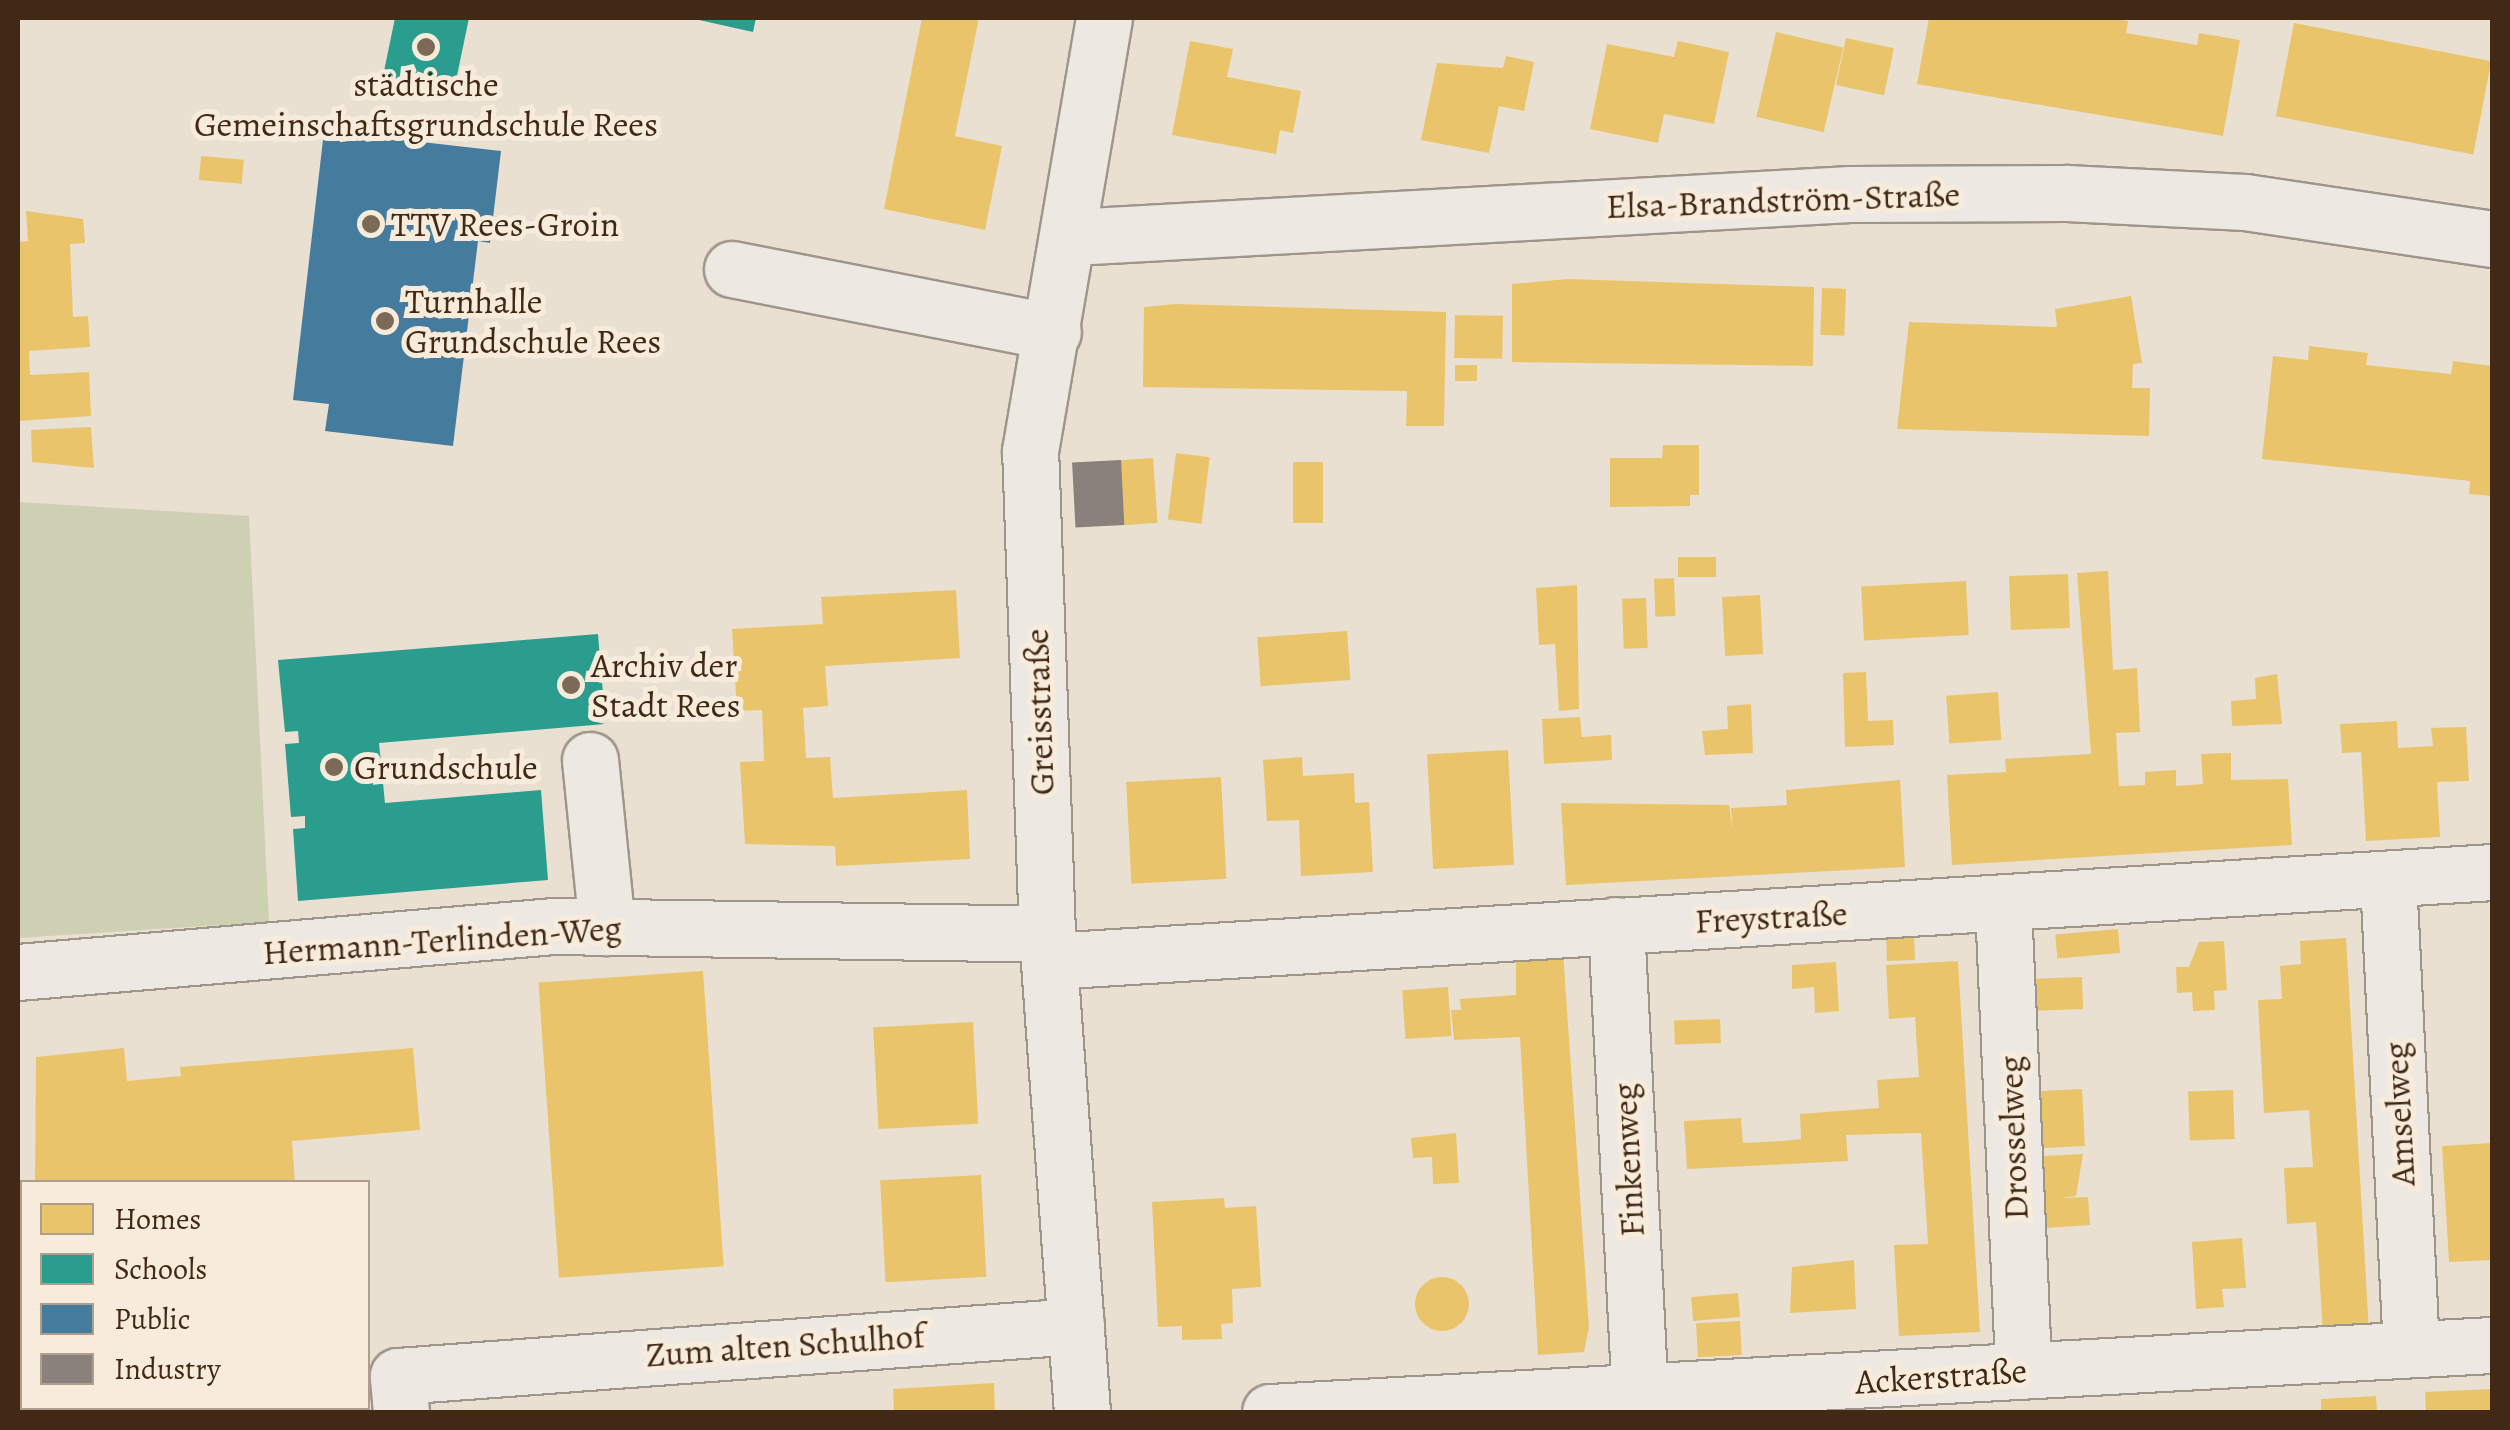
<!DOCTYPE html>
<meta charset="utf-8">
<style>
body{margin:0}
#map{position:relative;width:2510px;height:1430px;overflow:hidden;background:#e9e0d2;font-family:Alegreya,serif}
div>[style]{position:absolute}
.green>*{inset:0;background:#ced0b3}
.homes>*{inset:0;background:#e9c46a;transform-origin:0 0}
.round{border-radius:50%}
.schools>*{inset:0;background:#2a9d8f}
.public>*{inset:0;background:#457b9d}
.industry>*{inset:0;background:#8a817c;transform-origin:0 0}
.roads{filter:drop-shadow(2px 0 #9e958b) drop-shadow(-2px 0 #9e958b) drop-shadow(0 2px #9e958b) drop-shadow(0 -2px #9e958b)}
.minor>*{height:55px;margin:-27.5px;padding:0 27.5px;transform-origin:27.5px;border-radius:27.5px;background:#ede8e2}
.dots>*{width:28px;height:28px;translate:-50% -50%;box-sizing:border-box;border:5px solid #f7ecdc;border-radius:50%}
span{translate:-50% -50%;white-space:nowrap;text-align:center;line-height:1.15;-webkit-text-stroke:10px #f7ecdc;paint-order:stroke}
.poi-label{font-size:35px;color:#422916}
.left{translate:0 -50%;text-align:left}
.street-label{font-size:35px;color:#422916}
.frame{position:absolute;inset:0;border:20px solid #422916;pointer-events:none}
.legend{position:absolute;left:20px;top:1180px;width:350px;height:230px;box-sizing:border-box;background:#f7ecdc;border:2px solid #af9e8d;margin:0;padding:12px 18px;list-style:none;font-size:30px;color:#422916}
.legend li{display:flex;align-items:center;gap:20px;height:50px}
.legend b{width:50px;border:2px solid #af9e8d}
</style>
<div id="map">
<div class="green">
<div style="clip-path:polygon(18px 502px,249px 516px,269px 922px,18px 938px)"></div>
</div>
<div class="homes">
<div style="clip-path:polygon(922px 18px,979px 18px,955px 136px,1002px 146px,985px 230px,884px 209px)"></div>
<div style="clip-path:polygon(1929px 18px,2109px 18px,2128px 21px,2126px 33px,2197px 45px,2199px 33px,2240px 40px,2223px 136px,1917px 84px)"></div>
<div style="left:2294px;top:23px;width:201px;height:95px;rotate:11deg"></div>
<div style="left:1776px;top:32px;width:69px;height:87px;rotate:13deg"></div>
<div style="left:1846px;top:38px;width:49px;height:48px;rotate:12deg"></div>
<div style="clip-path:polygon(1190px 41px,1233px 49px,1227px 77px,1301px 91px,1293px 133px,1280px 130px,1276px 154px,1172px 135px)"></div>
<div style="clip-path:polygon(1678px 41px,1729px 52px,1714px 124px,1664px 114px,1658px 143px,1590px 129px,1607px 44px,1674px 57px)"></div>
<div style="clip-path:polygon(1506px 56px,1534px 62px,1524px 111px,1499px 106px,1489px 153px,1421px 140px,1437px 63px,1503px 68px)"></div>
<div style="left:201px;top:156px;width:43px;height:24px;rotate:5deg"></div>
<div style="clip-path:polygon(26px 211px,83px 219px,85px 243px,70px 244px,73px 317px,88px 316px,90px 347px,29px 351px,30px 375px,89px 372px,91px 416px,18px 421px,18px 242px,28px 241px)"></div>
<div style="clip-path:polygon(1568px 279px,1814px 287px,1813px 366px,1512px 362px,1512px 284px)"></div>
<div style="left:1822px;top:288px;width:24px;height:47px;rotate:2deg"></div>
<div style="clip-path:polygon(2131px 296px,2142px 363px,2133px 364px,2132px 388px,2150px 388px,2149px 436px,1897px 429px,1909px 322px,2057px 327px,2055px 309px)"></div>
<div style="clip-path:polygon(1175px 304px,1446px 312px,1444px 426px,1406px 426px,1407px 391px,1143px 387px,1144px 307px)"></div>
<div style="left:1455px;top:315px;width:48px;height:43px;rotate:1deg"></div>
<div style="clip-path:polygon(2309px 346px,2368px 353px,2366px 365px,2451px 374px,2453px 361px,2492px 366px,2492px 496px,2469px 494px,2470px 481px,2262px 459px,2273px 356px,2308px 360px)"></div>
<div style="left:1455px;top:365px;width:22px;height:16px"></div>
<div style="clip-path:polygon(91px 427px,94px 468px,32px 462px,31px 430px)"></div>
<div style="clip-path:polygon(1663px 445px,1699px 445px,1699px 495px,1690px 495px,1690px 506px,1610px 507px,1610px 458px,1662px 458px)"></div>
<div style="left:1176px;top:453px;width:34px;height:67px;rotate:7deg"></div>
<div style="left:1153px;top:458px;width:65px;height:33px;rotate:86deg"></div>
<div style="left:1293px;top:462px;width:30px;height:61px"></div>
<div style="left:1716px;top:557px;width:20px;height:38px;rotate:90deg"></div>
<div style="clip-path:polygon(2108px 571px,2113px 670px,2137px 668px,2140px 732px,2116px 733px,2119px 786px,2145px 785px,2145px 772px,2176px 770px,2176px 786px,2203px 784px,2201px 754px,2231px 753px,2231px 780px,2288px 779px,2292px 845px,1952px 865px,1947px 775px,2006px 772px,2005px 759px,2091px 754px,2077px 573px)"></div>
<div style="left:2068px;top:574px;width:54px;height:59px;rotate:88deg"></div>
<div style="left:1674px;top:578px;width:38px;height:20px;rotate:88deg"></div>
<div style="left:1966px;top:581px;width:54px;height:105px;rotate:87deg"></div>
<div style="clip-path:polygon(1577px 585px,1579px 709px,1559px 711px,1555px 644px,1539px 645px,1536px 588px)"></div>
<div style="clip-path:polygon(956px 590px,960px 658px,825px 666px,828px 706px,803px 708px,806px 758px,830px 757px,833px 798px,967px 790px,970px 859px,836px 866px,835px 846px,745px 844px,740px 762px,764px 761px,762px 710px,737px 711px,732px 629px,823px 624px,821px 597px)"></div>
<div style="left:1760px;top:595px;width:59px;height:38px;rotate:87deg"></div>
<div style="left:1646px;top:598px;width:50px;height:24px;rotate:88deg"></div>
<div style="left:1347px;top:631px;width:49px;height:90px;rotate:86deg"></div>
<div style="clip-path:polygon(1866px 672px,1868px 721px,1893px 720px,1894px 745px,1845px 747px,1843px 673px)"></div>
<div style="clip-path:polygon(2277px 674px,2282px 724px,2232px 726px,2231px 701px,2256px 699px,2255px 678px)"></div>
<div style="left:1998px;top:692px;width:48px;height:52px;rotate:86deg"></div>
<div style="clip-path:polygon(1751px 704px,1753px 753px,1705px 755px,1702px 731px,1728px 729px,1727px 706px)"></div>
<div style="clip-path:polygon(1580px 717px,1582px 737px,1611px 735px,1612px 760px,1544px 764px,1542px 719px)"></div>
<div style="clip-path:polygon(2397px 721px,2398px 748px,2433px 746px,2431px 728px,2466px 727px,2469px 781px,2437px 782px,2440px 837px,2366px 841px,2361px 752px,2342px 753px,2340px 724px)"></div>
<div style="left:1508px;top:750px;width:115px;height:81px;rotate:87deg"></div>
<div style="clip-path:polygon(1302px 757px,1303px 776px,1354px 773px,1355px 803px,1369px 802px,1373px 872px,1301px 876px,1299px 820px,1267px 821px,1263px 760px)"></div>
<div style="left:1221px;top:777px;width:102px;height:95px;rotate:87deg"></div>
<div style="clip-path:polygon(1900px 780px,1905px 867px,1566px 885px,1561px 803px,1729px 805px,1733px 830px,1731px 808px,1787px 805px,1786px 790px)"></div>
<div style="left:2118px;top:929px;width:24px;height:63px;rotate:85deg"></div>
<div style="left:1914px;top:933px;width:27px;height:28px;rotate:88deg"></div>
<div style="clip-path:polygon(2346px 938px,2369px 1331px,2323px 1333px,2316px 1222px,2287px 1224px,2284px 1168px,2313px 1167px,2309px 1110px,2264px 1113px,2258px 1000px,2282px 999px,2280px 966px,2301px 964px,2300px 941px)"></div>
<div style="clip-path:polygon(2224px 941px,2227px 990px,2214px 991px,2215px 1010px,2193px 1011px,2192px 992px,2177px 993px,2176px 967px,2189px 967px,2199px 942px)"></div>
<div style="clip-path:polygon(1563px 952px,1589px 1327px,1584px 1352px,1538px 1355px,1520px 1037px,1454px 1040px,1451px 1010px,1461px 1010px,1460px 999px,1516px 995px,1516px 955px)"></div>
<div style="clip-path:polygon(1958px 961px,1980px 1332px,1899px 1336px,1894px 1245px,1928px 1244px,1921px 1133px,1846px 1135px,1848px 1161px,1687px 1169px,1684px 1121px,1741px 1118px,1743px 1143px,1783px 1141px,1801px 1139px,1800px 1114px,1879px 1108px,1877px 1080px,1919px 1077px,1915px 1017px,1889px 1019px,1886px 965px)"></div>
<div style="clip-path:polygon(1836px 962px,1839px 1011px,1815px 1013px,1814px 987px,1792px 989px,1792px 965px)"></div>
<div style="left:703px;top:971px;width:296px;height:165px;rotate:86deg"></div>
<div style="left:2082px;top:977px;width:32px;height:50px;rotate:88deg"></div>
<div style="left:1448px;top:987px;width:49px;height:46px;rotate:86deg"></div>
<div style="left:1720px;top:1019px;width:24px;height:46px;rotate:88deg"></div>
<div style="left:973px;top:1022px;width:102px;height:100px;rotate:87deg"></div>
<div style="clip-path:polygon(124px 1048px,127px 1081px,181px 1076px,180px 1067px,413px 1048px,420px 1130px,292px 1141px,295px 1182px,35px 1182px,36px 1057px)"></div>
<div style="left:2082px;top:1089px;width:57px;height:45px;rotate:87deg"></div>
<div style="left:2233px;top:1090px;width:49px;height:45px;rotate:88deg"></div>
<div style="clip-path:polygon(1456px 1133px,1459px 1183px,1433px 1184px,1432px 1157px,1413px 1158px,1411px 1138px)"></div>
<div style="clip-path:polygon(2492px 1143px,2492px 1260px,2449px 1262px,2442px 1146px)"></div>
<div style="clip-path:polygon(2083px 1154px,2076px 1196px,2060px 1198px,2088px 1197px,2090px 1225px,2045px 1228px,2041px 1156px)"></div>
<div style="left:981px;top:1175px;width:102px;height:101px;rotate:87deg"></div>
<div style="clip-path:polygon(1224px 1198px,1225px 1208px,1256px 1206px,1261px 1287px,1232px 1289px,1233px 1323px,1221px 1324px,1222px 1339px,1182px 1340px,1182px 1326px,1158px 1327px,1152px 1202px)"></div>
<div style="clip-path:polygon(2242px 1238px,2246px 1288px,2222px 1289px,2224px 1307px,2196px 1309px,2192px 1242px)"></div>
<div style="clip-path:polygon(1854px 1260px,1856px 1309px,1790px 1313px,1792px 1267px)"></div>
<div class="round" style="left:1415px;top:1277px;width:54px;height:54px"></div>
<div style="left:1738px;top:1293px;width:24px;height:47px;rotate:85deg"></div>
<div style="left:1740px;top:1321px;width:34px;height:44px;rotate:87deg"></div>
<div style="clip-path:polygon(994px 1383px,995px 1412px,894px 1412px,893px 1389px)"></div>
<div style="clip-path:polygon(2492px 1389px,2492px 1412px,2426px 1412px,2425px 1392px)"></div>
<div style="clip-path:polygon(2376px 1396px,2377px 1412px,2321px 1412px,2321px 1399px)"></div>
<div style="left:262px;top:1408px;width:61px;height:4px"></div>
</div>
<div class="schools">
<div style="clip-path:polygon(395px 18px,469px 18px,454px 90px,383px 76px)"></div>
<div style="clip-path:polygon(690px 18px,756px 18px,753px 32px)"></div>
<div style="clip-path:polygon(598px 634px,604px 706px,590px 707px,592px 721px,605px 724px,379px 743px,385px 803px,541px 790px,548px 880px,298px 901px,293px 829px,305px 828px,305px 816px,291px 817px,285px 744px,299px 743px,298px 731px,285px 732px,278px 660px)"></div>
</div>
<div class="public">
<div style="clip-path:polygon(324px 131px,501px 151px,490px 243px,478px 241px,453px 446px,325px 431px,329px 404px,293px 400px)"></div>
</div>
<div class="industry">
<div style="left:1121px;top:460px;width:65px;height:49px;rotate:87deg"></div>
</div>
<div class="roads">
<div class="minor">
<div style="left:1072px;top:237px;width:779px;rotate:-3.16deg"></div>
<div style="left:1850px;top:194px;width:217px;rotate:-0.3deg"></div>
<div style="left:2067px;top:193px;width:178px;rotate:2.9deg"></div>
<div style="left:2245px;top:202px;width:250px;rotate:8.5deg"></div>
<div style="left:732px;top:269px;width:327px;rotate:11.1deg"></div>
<div style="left:590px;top:760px;width:168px;rotate:84.2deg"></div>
<div style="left:2388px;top:879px;width:470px;rotate:87.2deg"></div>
<div style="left:2003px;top:905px;width:466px;rotate:87.5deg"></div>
<div style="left:1616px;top:925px;width:471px;rotate:87.1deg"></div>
<div style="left:1050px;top:961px;width:1445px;rotate:-3.53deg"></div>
<div style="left:18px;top:972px;width:537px;rotate:-4.91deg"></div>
<div style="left:553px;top:926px;width:494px;rotate:0.9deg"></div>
<div style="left:401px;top:1412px;width:36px;rotate:-95deg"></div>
<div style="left:398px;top:1376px;width:680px;rotate:-4.22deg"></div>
<div style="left:1082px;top:1412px;width:479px;rotate:-94.2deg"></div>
<div style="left:1047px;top:934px;width:483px;rotate:-92deg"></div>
<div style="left:1030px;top:451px;width:439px;rotate:-80.3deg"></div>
<div style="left:1270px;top:1412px;width:1224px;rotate:-3.14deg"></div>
</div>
</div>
<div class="dots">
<div style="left:426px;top:47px;background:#7c6958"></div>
<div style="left:371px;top:224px;background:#7c6958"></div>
<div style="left:385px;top:321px;background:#7c6958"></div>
<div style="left:571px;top:685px;background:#7c6958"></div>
<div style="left:334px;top:767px;background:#7c6958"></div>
</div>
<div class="poi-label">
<span style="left:426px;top:104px">städtische<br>Gemeinschaftsgrundschule Rees</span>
<span class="left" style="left:391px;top:224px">TTV Rees-Groin</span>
<span class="left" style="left:405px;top:321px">Turnhalle<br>Grundschule Rees</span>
<span class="left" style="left:591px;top:685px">Archiv der<br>Stadt Rees</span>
<span class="left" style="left:354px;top:767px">Grundschule</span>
</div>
<div class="street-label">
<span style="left:1783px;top:200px;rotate:-2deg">Elsa-Brandström-Straße</span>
<span style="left:1039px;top:712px;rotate:-92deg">Greisstraße</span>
<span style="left:1771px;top:917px;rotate:-3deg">Freystraße</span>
<span style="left:442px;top:940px;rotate:-4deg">Hermann-Terlinden-Weg</span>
<span style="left:2399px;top:1114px;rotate:-93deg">Amselweg</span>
<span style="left:2013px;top:1138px;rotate:-92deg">Drosselweg</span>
<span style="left:1628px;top:1160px;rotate:-93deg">Finkenweg</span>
<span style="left:785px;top:1345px;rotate:-4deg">Zum alten Schulhof</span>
<span style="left:1941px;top:1376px;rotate:-4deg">Ackerstraße</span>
</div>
<div class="frame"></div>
<ul class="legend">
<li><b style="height:28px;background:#e9c46a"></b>Homes</li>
<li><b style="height:28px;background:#2a9d8f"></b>Schools</li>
<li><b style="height:28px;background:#457b9d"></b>Public</li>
<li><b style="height:28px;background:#8a817c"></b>Industry</li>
</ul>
</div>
